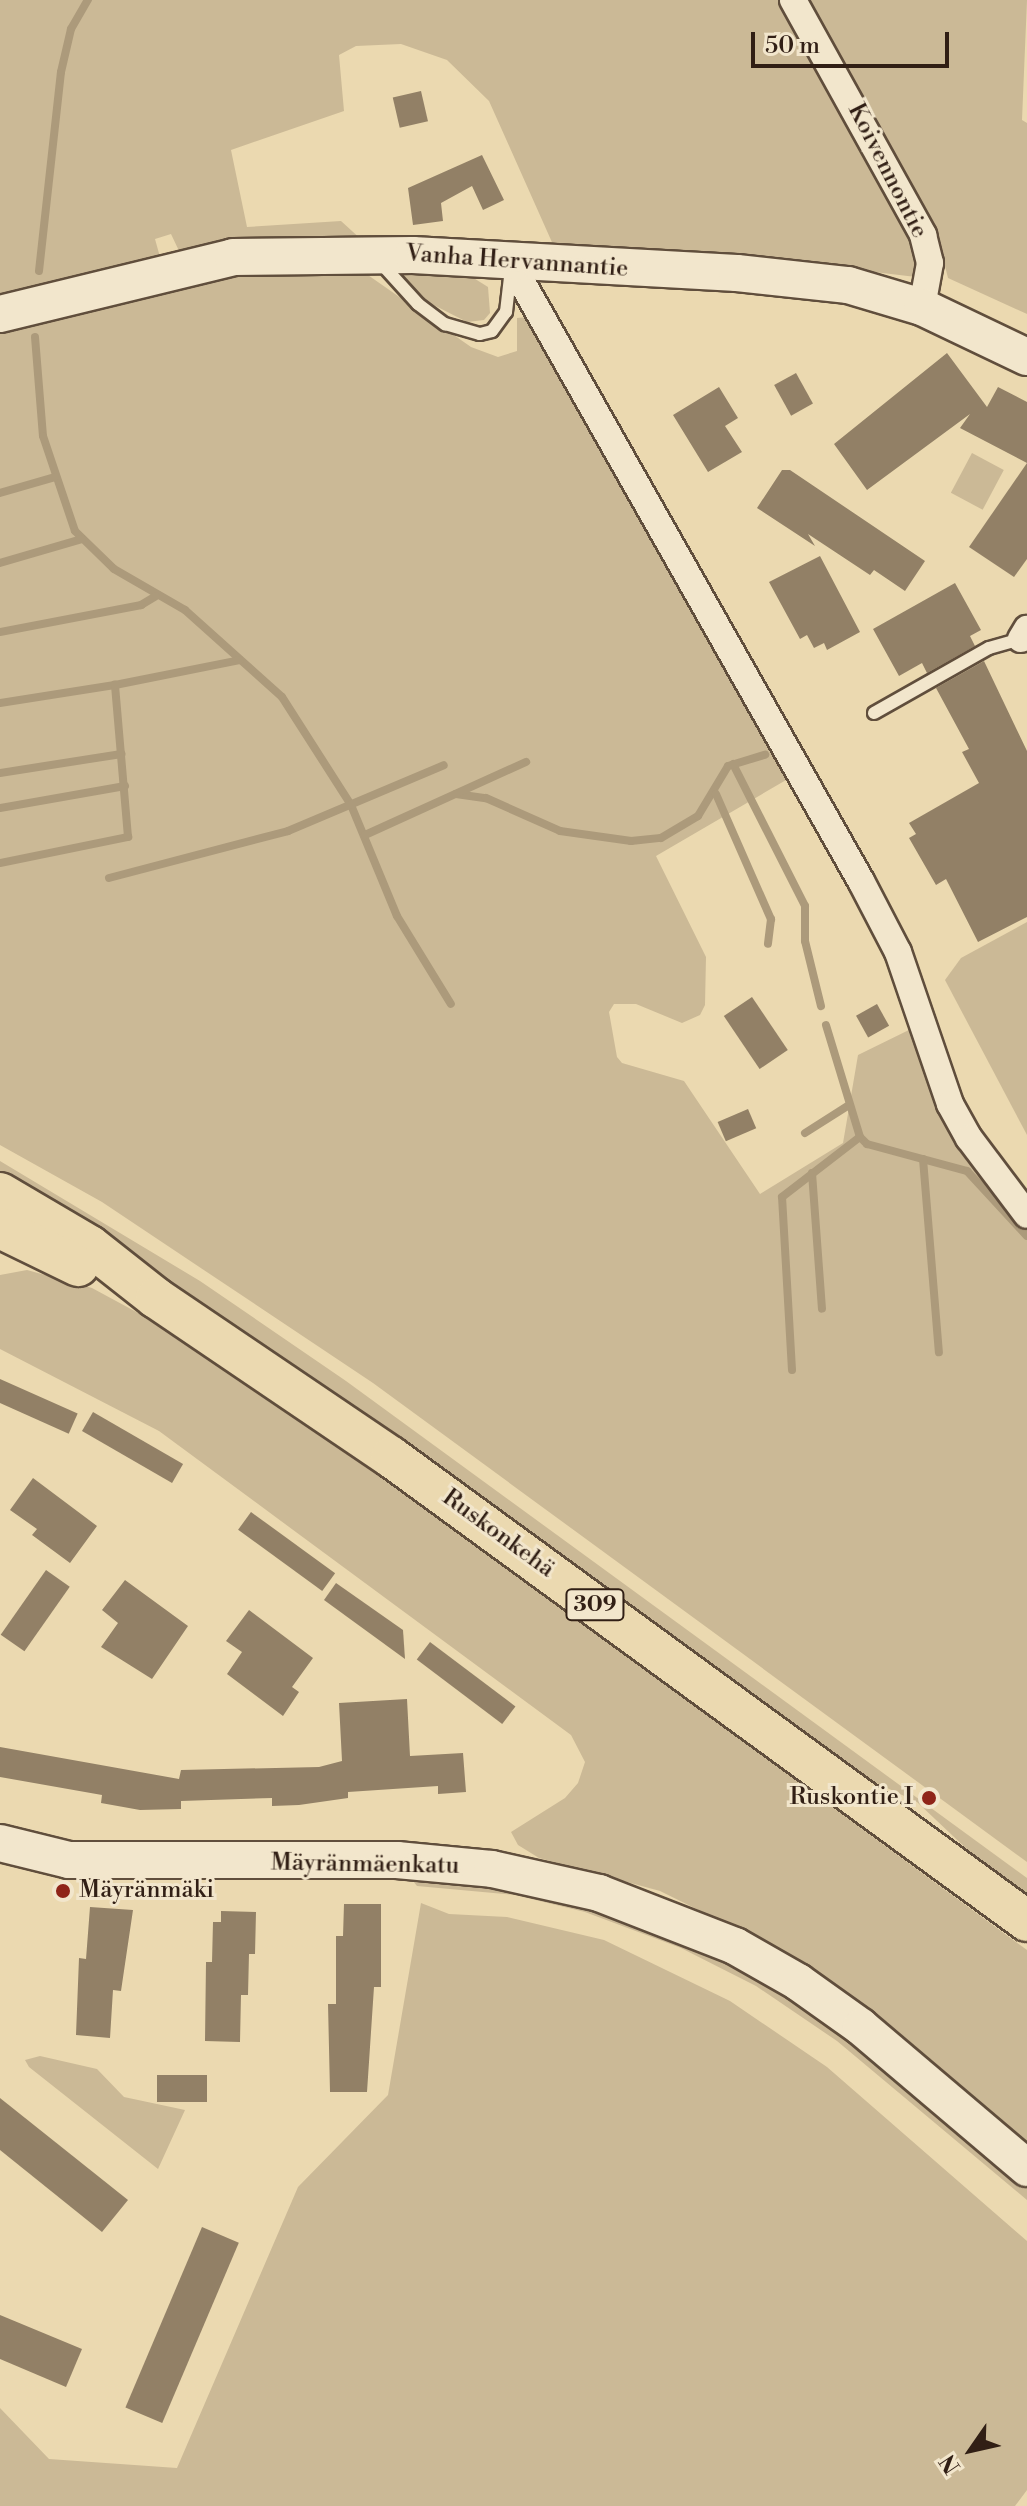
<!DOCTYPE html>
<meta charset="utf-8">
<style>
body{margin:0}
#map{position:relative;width:1027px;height:2506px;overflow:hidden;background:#ebd9b0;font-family:"Libre Bodoni",serif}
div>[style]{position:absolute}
.green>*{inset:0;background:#cbb996;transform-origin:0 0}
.stream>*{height:8px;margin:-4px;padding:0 4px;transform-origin:4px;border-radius:4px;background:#ac9a7b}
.building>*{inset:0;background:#928066;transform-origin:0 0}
.roads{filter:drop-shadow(2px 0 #604e3c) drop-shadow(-2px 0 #604e3c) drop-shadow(0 2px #604e3c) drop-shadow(0 -2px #604e3c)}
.lane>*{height:12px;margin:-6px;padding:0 6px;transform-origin:6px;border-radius:6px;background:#f2e6cc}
.street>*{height:26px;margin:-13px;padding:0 13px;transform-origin:13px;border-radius:13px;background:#f2e6cc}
.secondary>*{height:36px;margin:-18px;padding:0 18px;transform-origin:18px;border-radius:18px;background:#f2e6cc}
.primary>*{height:40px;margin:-20px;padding:0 20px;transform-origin:20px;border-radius:20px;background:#ebd9b0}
.dots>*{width:22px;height:22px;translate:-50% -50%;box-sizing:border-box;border:4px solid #f2e6cc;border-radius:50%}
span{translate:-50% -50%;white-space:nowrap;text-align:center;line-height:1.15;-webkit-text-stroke:6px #f2e6cc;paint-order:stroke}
.shield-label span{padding:2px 6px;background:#f2e6cc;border:2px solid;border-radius:6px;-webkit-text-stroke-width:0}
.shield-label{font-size:22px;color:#311f15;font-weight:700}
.street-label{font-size:24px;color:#311f15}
.poi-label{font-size:24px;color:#311f15}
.right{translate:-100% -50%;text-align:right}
.left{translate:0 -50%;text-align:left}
.north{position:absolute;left:931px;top:2410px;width:80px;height:80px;-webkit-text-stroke:6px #f2e6cc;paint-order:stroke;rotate:236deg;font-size:22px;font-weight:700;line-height:32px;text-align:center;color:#311f15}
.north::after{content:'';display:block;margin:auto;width:28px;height:36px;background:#311f15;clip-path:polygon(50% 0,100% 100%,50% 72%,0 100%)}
.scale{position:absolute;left:751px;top:32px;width:198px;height:36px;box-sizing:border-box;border:4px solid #311f15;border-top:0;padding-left:10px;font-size:24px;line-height:28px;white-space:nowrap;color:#311f15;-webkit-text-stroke:6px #f2e6cc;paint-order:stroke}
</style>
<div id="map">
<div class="green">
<div style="clip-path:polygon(0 0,779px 0,919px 247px,916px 277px,774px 260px,555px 249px,489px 101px,447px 60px,401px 44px,356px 46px,339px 55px,344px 111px,231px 150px,247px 227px,341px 221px,363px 241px,180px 253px,171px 234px,155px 239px,160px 257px,0 303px)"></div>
<div style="clip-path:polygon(806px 0,1027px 0,1022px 120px,1027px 123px,1027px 314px,948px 278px,941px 250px)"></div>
<div style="clip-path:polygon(400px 272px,472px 277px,488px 287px,490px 313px,484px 320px,467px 322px,418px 297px)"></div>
<div style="clip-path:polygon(242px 273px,365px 273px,471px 347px,498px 357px,517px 351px,517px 318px,528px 317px,793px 776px,656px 856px,706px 957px,705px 1005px,700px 1015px,682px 1023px,636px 1004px,614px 1004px,609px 1012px,617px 1057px,622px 1063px,684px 1081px,760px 1194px,843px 1143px,858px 1055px,913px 1028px,1027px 1234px,1027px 1862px,373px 1383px,102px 1202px,0 1145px,0 330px)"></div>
<div style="left:972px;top:453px;width:36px;height:45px;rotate:28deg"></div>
<div style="clip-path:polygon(1027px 922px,1027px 1135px,945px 980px,961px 958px)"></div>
<div style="clip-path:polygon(0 1161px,200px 1281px,346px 1381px,1027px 1878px,1027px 1897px,989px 1870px,917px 1802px,853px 1772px,338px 1397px,114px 1244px,0 1181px)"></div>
<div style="clip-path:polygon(27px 1270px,92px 1288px,179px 1335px,338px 1444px,1027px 1950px,1027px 2143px,897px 2032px,806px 1963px,660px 1891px,539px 1858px,518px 1845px,511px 1832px,565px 1798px,578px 1783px,585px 1762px,571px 1735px,159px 1431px,0 1349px,0 1275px)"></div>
<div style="clip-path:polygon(456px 1877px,632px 1914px,797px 1997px,1027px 2184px,1027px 2200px,837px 2041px,756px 1986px,681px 1948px,585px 1912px,515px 1895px,417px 1886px,413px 1881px)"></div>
<div style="clip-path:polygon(421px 1903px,449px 1914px,507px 1917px,604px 1940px,730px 2001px,827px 2067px,1027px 2241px,1027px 2490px,1015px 2506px,0 2506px,0 2408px,49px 2459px,177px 2468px,298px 2187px,388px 2095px)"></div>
<div style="clip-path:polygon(40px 2056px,97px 2069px,124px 2097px,185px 2110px,158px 2169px,29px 2067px,25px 2060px)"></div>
</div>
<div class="stream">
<div style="left:39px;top:271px;width:200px;rotate:-83.7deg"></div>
<div style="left:61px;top:72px;width:44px;rotate:-76.9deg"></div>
<div style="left:71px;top:29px;width:34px;rotate:-60deg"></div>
<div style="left:35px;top:337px;width:99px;rotate:85.4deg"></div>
<div style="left:43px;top:436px;width:100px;rotate:71.4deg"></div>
<div style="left:75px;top:531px;width:54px;rotate:44.3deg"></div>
<div style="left:114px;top:569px;width:82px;rotate:30deg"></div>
<div style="left:185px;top:610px;width:130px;rotate:41.9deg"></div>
<div style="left:282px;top:697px;width:128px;rotate:57.4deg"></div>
<div style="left:351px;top:805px;width:120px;rotate:67.5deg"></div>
<div style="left:397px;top:916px;width:103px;rotate:58.5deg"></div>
<div style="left:0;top:493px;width:57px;rotate:-16.2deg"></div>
<div style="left:0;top:563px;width:85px;rotate:-16.3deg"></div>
<div style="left:0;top:632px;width:144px;rotate:-10.8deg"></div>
<div style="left:141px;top:605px;width:17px;rotate:-31deg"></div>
<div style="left:0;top:703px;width:116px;rotate:-8.9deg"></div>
<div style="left:733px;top:764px;width:159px;rotate:63.1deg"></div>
<div style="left:805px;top:906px;width:35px;rotate:90deg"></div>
<div style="left:805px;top:941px;width:67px;rotate:76.2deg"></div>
<div style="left:0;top:773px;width:123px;rotate:-8.9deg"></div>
<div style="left:456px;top:794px;width:30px;rotate:8deg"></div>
<div style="left:486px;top:798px;width:81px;rotate:24deg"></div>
<div style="left:560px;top:831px;width:72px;rotate:8deg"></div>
<div style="left:631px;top:841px;width:30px;rotate:-6deg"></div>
<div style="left:661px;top:838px;width:43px;rotate:-30.7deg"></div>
<div style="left:698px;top:816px;width:58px;rotate:-59deg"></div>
<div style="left:728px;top:766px;width:39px;rotate:-17deg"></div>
<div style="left:716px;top:794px;width:137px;rotate:66.3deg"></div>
<div style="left:771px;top:919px;width:25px;rotate:97deg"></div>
<div style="left:0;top:808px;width:127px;rotate:-10deg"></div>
<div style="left:365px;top:835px;width:177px;rotate:-24.4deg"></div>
<div style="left:0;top:863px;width:131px;rotate:-11.5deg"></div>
<div style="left:128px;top:837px;width:153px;rotate:-94.9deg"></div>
<div style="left:115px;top:685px;width:127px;rotate:-11.3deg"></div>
<div style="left:109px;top:878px;width:185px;rotate:-14.7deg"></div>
<div style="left:288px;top:831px;width:169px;rotate:-22.9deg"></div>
<div style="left:805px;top:1133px;width:52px;rotate:-32.5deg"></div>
<div style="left:860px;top:1137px;width:10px;rotate:45deg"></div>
<div style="left:867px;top:1144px;width:104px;rotate:15.1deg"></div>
<div style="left:967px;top:1171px;width:88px;rotate:47.3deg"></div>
<div style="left:923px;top:1159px;width:194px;rotate:85.3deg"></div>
<div style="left:812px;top:1173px;width:136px;rotate:85.8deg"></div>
<div style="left:792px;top:1370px;width:173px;rotate:-93.3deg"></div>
<div style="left:782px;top:1197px;width:98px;rotate:-37.6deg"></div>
<div style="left:860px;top:1137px;width:117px;rotate:-106.9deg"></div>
</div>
<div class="building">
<div style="left:421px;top:91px;width:31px;height:29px;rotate:77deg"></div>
<div style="clip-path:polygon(482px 155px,504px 200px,483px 210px,472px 186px,441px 203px,443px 221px,413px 225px,408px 188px)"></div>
<div style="clip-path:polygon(947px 353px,987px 407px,998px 387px,1027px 402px,1027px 463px,960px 428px,970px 414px,867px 490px,834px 444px)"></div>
<div style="left:796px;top:373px;width:35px;height:25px;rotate:61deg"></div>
<div style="clip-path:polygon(719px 387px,738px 418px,725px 426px,742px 452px,708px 472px,673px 415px)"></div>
<div style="clip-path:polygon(1027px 463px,1027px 559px,1014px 577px,969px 547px)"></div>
<div style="clip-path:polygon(782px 470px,790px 470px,925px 561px,905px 591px,874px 570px,870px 575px,808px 534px,815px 546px,757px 508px)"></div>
<div style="clip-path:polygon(820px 556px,860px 632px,827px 650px,824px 643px,814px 648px,807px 635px,800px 639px,769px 582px)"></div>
<div style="clip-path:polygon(955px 583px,981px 630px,970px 636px,975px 646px,927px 673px,922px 663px,899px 676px,873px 629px)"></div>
<div style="clip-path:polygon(984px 661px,1027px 751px,1027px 917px,978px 942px,946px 879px,936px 885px,909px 838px,916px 834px,909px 823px,979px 783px,962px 752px,969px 749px,936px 688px)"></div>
<div style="left:752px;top:997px;width:64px;height:34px;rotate:56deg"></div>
<div style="left:877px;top:1004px;width:25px;height:24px;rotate:61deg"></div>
<div style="left:748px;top:1109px;width:21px;height:33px;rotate:67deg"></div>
<div style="left:0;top:1379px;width:85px;height:22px;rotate:24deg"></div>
<div style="left:93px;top:1412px;width:104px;height:22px;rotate:30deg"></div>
<div style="clip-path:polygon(33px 1478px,97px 1526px,70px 1563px,32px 1535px,37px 1529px,10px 1510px)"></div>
<div style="left:251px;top:1512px;width:104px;height:22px;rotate:36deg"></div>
<div style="left:46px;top:1570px;width:29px;height:79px;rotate:35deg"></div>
<div style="clip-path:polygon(125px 1580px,188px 1626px,152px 1679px,101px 1647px,118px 1623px,102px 1610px)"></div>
<div style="clip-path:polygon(336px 1583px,403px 1630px,405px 1659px,324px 1600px)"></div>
<div style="clip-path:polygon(249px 1610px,313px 1658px,292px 1687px,299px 1692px,283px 1716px,227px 1674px,242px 1652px,226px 1641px)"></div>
<div style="left:430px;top:1642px;width:107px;height:22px;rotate:37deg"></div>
<div style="clip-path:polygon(407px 1699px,410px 1756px,463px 1753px,466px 1792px,438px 1794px,438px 1786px,348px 1792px,348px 1798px,299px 1805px,272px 1806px,272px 1798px,181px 1801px,181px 1809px,140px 1810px,101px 1803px,102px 1795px,0 1777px,0 1747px,179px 1779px,181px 1770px,319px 1767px,342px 1761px,339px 1703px)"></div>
<div style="clip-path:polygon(344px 1904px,381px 1904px,381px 1987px,374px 1987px,367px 2092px,330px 2092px,328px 2004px,336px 2004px,336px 1936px,343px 1936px)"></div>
<div style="clip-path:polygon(90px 1907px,133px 1910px,121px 1991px,113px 1990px,110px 2038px,76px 2035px,79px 1958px,86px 1959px)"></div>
<div style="clip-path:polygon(221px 1911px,256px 1912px,255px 1954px,249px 1954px,248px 1995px,241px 1995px,240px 2042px,205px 2041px,206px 1962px,212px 1962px,213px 1922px,221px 1922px)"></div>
<div style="left:157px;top:2075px;width:50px;height:27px"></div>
<div style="clip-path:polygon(0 2098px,128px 2200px,102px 2232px,0 2150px)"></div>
<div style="left:202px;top:2227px;width:40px;height:196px;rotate:23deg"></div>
<div style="clip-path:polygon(0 2315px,82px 2349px,66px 2387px,0 2359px)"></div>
</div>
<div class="roads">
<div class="lane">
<div style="left:378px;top:260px;width:59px;rotate:47.7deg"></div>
<div style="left:418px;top:304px;width:34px;rotate:37deg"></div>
<div style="left:445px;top:324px;width:36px;rotate:16deg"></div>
<div style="left:480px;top:334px;width:12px;rotate:-14deg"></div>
<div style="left:492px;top:331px;width:24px;rotate:-54deg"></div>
<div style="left:506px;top:312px;width:43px;rotate:-83.4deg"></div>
<div style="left:874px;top:713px;width:132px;rotate:-29.5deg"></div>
<div style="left:989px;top:648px;width:33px;rotate:-16deg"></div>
</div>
<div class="street">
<div style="left:793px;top:0;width:269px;rotate:61deg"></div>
<div style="left:923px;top:235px;width:29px;rotate:76deg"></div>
<div style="left:930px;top:263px;width:45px;rotate:100.3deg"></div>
<div style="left:511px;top:263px;width:710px;rotate:60.48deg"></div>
<div style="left:861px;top:881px;width:80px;rotate:62.5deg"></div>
<div style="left:898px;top:952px;width:161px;rotate:71.1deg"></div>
<div style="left:950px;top:1104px;width:39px;rotate:61deg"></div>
<div style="left:969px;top:1138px;width:96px;rotate:53deg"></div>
<div style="left:1021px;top:639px;width:12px;rotate:-59deg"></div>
</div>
<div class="secondary">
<div style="left:0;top:314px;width:240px;rotate:-13.7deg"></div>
<div style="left:233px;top:257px;width:180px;rotate:-0.6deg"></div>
<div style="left:413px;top:255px;width:324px;rotate:3.2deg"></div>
<div style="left:737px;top:273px;width:112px;rotate:6.2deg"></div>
<div style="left:848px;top:285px;width:77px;rotate:16.6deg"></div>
<div style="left:922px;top:307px;width:116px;rotate:25.5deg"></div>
<div style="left:0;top:1843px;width:71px;rotate:13.8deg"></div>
<div style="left:69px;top:1860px;width:328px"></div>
<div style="left:397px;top:1860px;width:95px;rotate:5.4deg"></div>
<div style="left:492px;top:1869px;width:110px;rotate:12.6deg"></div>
<div style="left:599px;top:1893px;width:146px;rotate:21.3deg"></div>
<div style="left:735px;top:1946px;width:73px;rotate:29.7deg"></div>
<div style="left:798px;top:1982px;width:77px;rotate:35.5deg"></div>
<div style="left:861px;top:2027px;width:218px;rotate:40.3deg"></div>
</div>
<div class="primary">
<div style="left:0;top:1193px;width:104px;rotate:30.5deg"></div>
<div style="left:90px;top:1246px;width:84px;rotate:38.2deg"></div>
<div style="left:156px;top:1298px;width:284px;rotate:34.1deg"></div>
<div style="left:391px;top:1457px;width:787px;rotate:36.11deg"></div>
<div style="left:0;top:1228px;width:87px;rotate:26deg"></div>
</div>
</div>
<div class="dots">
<div style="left:929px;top:1798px;background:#8f2418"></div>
<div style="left:63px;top:1891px;background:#8f2418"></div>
</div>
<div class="shield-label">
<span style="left:595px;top:1605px">309</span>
</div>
<div class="street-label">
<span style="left:887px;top:171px;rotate:63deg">Koivennontie</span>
<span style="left:517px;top:262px;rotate:4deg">Vanha Hervannantie</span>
<span style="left:498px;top:1534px;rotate:36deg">Ruskonkehä</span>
<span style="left:365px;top:1865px;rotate:1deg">Mäyränmäenkatu</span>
</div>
<div class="poi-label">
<span class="right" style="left:913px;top:1798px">Ruskontie I</span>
<span class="left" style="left:79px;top:1891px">Mäyränmäki</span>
</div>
<div class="north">N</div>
<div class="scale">50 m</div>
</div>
